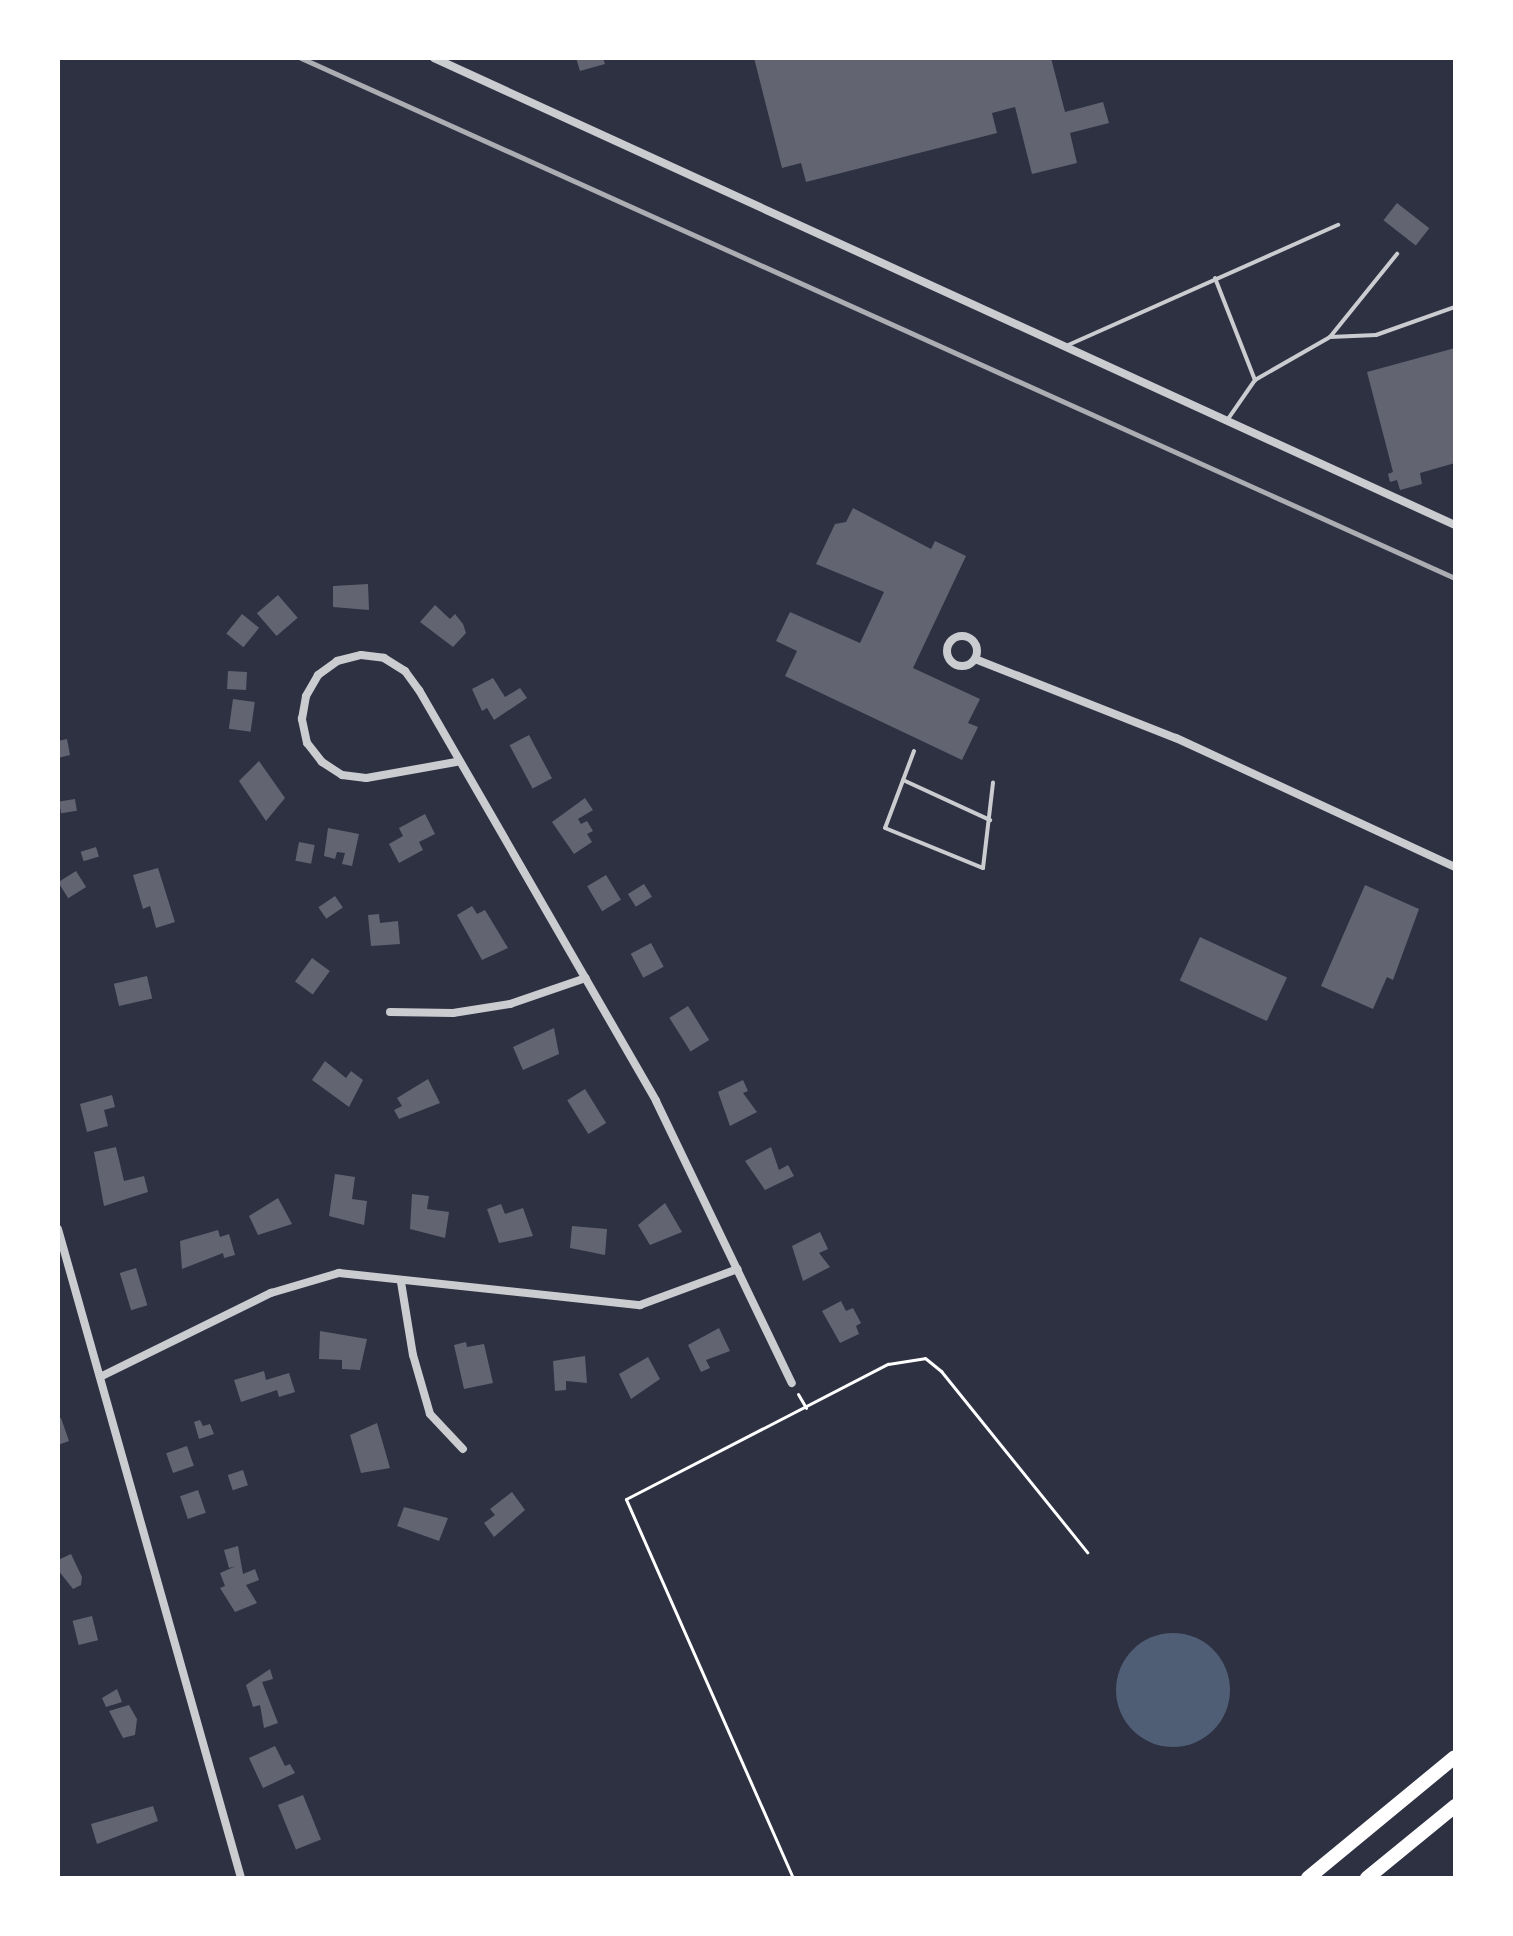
<!DOCTYPE html>
<style>
body{margin:0}
#map{position:relative;width:1513px;height:1936px;overflow:hidden;background:#2d3142;font-family:"Varela Round",sans-serif}
div>[style]{position:absolute}
.water>*{inset:0;background:#4f5d75}
.round{border-radius:50%}
.building>*{inset:0;background:#626471;transform-origin:0 0}
.path>*{height:3px;margin:-1.5px;padding:0 1.5px;transform-origin:1.5px;border-radius:1.5px;background:#fff}
.service>*{height:4px;margin:-2px;padding:0 2px;transform-origin:2px;border-radius:2px;background:#caccd0}
.minor>*{height:8px;margin:-4px;padding:0 4px;transform-origin:4px;border-radius:4px;background:#caccd0}
.minor>.ring{margin:-4px;padding:0;box-sizing:content-box;background:none;border:8px solid #caccd0;border-radius:50%}
.primary>*{height:14px;margin:-7px;padding:0 7px;transform-origin:7px;border-radius:7px;background:#fff}
.rail>*{height:5px;margin:-2.5px;padding:0 2.5px;transform-origin:2.5px;border-radius:2.5px;background:#abadb3}
span{translate:-50% -50%;white-space:nowrap;text-align:center;line-height:1.15;-webkit-text-stroke:8px #fff;paint-order:stroke}
.frame{position:absolute;inset:0;border:60px solid #fff;pointer-events:none}
</style>
<div id="map">
<div class="water">
<div class="round" style="left:1116px;top:1633px;width:114px;height:114px"></div>
</div>
<div class="building">
<div style="clip-path:polygon(576px 58px,603px 58px,605px 64px,580px 71px)"></div>
<div style="clip-path:polygon(754px 58px,1051px 58px,1065px 112px,1103px 102px,1109px 123px,1070px 133px,1077px 163px,1032px 174px,1015px 107px,992px 113px,997px 133px,806px 182px,801px 163px,782px 168px)"></div>
<div style="left:1397px;top:203px;width:41px;height:22px;rotate:38deg"></div>
<div style="clip-path:polygon(1455px 348px,1455px 463px,1420px 473px,1422px 484px,1400px 490px,1397px 480px,1390px 482px,1388px 474px,1393px 472px,1367px 372px)"></div>
<div style="clip-path:polygon(853px 508px,931px 549px,935px 541px,966px 556px,913px 668px,980px 699px,968px 723px,978px 727px,962px 760px,785px 676px,797px 651px,776px 641px,790px 612px,860px 643px,884px 592px,816px 564px,835px 524px,846px 522px)"></div>
<div style="clip-path:polygon(368px 584px,369px 610px,333px 607px,333px 586px)"></div>
<div style="left:278px;top:595px;width:30px;height:28px;rotate:49deg"></div>
<div style="clip-path:polygon(435px 605px,450px 619px,455px 614px,463px 624px,466px 633px,453px 647px,420px 622px)"></div>
<div style="left:242px;top:614px;width:22px;height:25px;rotate:39deg"></div>
<div style="left:228px;top:671px;width:19px;height:18px;rotate:3deg"></div>
<div style="clip-path:polygon(493px 678px,505px 697px,520px 688px,527px 698px,494px 720px,487px 708px,482px 711px,472px 689px)"></div>
<div style="left:233px;top:699px;width:22px;height:30px;rotate:8deg"></div>
<div style="left:529px;top:735px;width:49px;height:22px;rotate:62deg"></div>
<div style="clip-path:polygon(67px 739px,70px 755px,58px 758px,58px 741px)"></div>
<div style="clip-path:polygon(259px 761px,285px 798px,266px 821px,239px 781px)"></div>
<div style="clip-path:polygon(585px 798px,593px 810px,578px 819px,581px 824px,587px 821px,593px 831px,587px 834px,592px 842px,574px 854px,552px 822px)"></div>
<div style="left:75px;top:799px;width:12px;height:16px;rotate:81deg"></div>
<div style="clip-path:polygon(425px 814px,435px 834px,419px 842px,423px 850px,399px 863px,389px 844px,403px 836px,399px 828px)"></div>
<div style="clip-path:polygon(328px 828px,359px 834px,352px 866px,342px 864px,345px 853px,337px 852px,335px 859px,324px 856px)"></div>
<div style="left:299px;top:842px;width:16px;height:19px;rotate:11deg"></div>
<div style="left:96px;top:847px;width:10px;height:16px;rotate:73deg"></div>
<div style="clip-path:polygon(158px 868px,175px 922px,156px 928px,150px 906px,143px 909px,133px 875px)"></div>
<div style="left:76px;top:871px;width:19px;height:21px;rotate:58deg"></div>
<div style="left:606px;top:875px;width:29px;height:22px;rotate:59deg"></div>
<div style="left:644px;top:884px;width:15px;height:19px;rotate:58deg"></div>
<div style="clip-path:polygon(1365px 885px,1419px 909px,1393px 980px,1387px 977px,1373px 1009px,1321px 986px)"></div>
<div style="left:335px;top:896px;width:14px;height:20px;rotate:56deg"></div>
<div style="clip-path:polygon(472px 906px,477px 914px,485px 910px,508px 948px,482px 960px,457px 915px)"></div>
<div style="clip-path:polygon(379px 914px,380px 923px,398px 921px,400px 944px,371px 946px,368px 915px)"></div>
<div style="left:1200px;top:937px;width:96px;height:48px;rotate:25deg"></div>
<div style="left:651px;top:943px;width:27px;height:23px;rotate:62deg"></div>
<div style="left:312px;top:958px;width:22px;height:29px;rotate:36deg"></div>
<div style="left:147px;top:976px;width:23px;height:34px;rotate:77deg"></div>
<div style="left:688px;top:1006px;width:40px;height:22px;rotate:58deg"></div>
<div style="clip-path:polygon(554px 1028px,559px 1054px,523px 1070px,513px 1047px)"></div>
<div style="clip-path:polygon(325px 1061px,346px 1078px,351px 1071px,363px 1080px,349px 1107px,312px 1080px)"></div>
<div style="clip-path:polygon(428px 1079px,440px 1103px,399px 1119px,394px 1110px,402px 1106px,397px 1098px)"></div>
<div style="clip-path:polygon(743px 1080px,748px 1091px,743px 1093px,757px 1112px,730px 1126px,718px 1092px)"></div>
<div style="left:585px;top:1089px;width:40px;height:21px;rotate:58deg"></div>
<div style="clip-path:polygon(112px 1095px,115px 1107px,104px 1110px,108px 1126px,87px 1132px,80px 1104px)"></div>
<div style="clip-path:polygon(116px 1147px,124px 1181px,144px 1176px,148px 1192px,104px 1206px,94px 1152px)"></div>
<div style="clip-path:polygon(771px 1147px,779px 1170px,788px 1165px,794px 1176px,765px 1190px,745px 1161px)"></div>
<div style="clip-path:polygon(335px 1174px,355px 1177px,352px 1199px,367px 1201px,364px 1225px,329px 1216px)"></div>
<div style="clip-path:polygon(412px 1194px,429px 1196px,427px 1209px,449px 1212px,445px 1238px,410px 1229px)"></div>
<div style="clip-path:polygon(278px 1198px,292px 1224px,258px 1235px,249px 1216px)"></div>
<div style="clip-path:polygon(665px 1203px,682px 1232px,650px 1245px,638px 1225px)"></div>
<div style="clip-path:polygon(501px 1204px,505px 1214px,523px 1208px,533px 1236px,499px 1243px,487px 1209px)"></div>
<div style="clip-path:polygon(572px 1226px,607px 1229px,605px 1255px,570px 1248px)"></div>
<div style="clip-path:polygon(218px 1230px,220px 1237px,229px 1234px,235px 1255px,224px 1258px,223px 1253px,182px 1269px,180px 1241px)"></div>
<div style="clip-path:polygon(820px 1232px,828px 1249px,819px 1253px,830px 1267px,803px 1281px,792px 1246px)"></div>
<div style="left:136px;top:1268px;width:39px;height:17px;rotate:73deg"></div>
<div style="clip-path:polygon(841px 1301px,846px 1311px,853px 1308px,861px 1323px,856px 1326px,859px 1334px,840px 1343px,822px 1311px)"></div>
<div style="clip-path:polygon(719px 1328px,730px 1351px,706px 1360px,710px 1368px,701px 1372px,688px 1345px)"></div>
<div style="clip-path:polygon(320px 1331px,367px 1339px,360px 1370px,342px 1369px,342px 1360px,319px 1359px)"></div>
<div style="clip-path:polygon(466px 1342px,467px 1347px,484px 1344px,493px 1383px,464px 1389px,454px 1345px)"></div>
<div style="clip-path:polygon(585px 1356px,587px 1383px,566px 1381px,566px 1390px,555px 1391px,553px 1361px)"></div>
<div style="clip-path:polygon(648px 1357px,660px 1379px,631px 1399px,619px 1374px)"></div>
<div style="clip-path:polygon(264px 1371px,266px 1380px,289px 1373px,295px 1392px,279px 1397px,277px 1390px,241px 1402px,234px 1380px)"></div>
<div style="clip-path:polygon(61px 1418px,69px 1441px,58px 1445px,58px 1419px)"></div>
<div style="clip-path:polygon(200px 1420px,203px 1426px,210px 1424px,214px 1434px,199px 1439px,194px 1422px)"></div>
<div style="clip-path:polygon(377px 1423px,390px 1468px,361px 1473px,350px 1435px)"></div>
<div style="left:187px;top:1446px;width:21px;height:22px;rotate:71deg"></div>
<div style="left:243px;top:1470px;width:16px;height:16px;rotate:72deg"></div>
<div style="left:198px;top:1490px;width:24px;height:19px;rotate:71deg"></div>
<div style="clip-path:polygon(512px 1492px,525px 1510px,494px 1537px,484px 1523px,495px 1515px,490px 1509px)"></div>
<div style="clip-path:polygon(404px 1507px,448px 1518px,439px 1541px,397px 1526px)"></div>
<div style="clip-path:polygon(238px 1546px,243px 1574px,255px 1569px,259px 1580px,246px 1585px,257px 1603px,235px 1612px,220px 1588px,225px 1586px,220px 1573px,236px 1566px,229px 1568px,224px 1550px)"></div>
<div style="clip-path:polygon(71px 1554px,82px 1577px,81px 1585px,73px 1589px,58px 1570px,58px 1560px)"></div>
<div style="left:92px;top:1616px;width:25px;height:20px;rotate:76deg"></div>
<div style="clip-path:polygon(270px 1669px,273px 1679px,262px 1682px,278px 1723px,264px 1728px,260px 1705px,253px 1707px,246px 1685px)"></div>
<div style="clip-path:polygon(117px 1689px,122px 1702px,106px 1707px,102px 1698px)"></div>
<div style="clip-path:polygon(129px 1705px,137px 1719px,135px 1735px,123px 1738px,109px 1711px)"></div>
<div style="clip-path:polygon(275px 1746px,285px 1766px,290px 1764px,295px 1773px,263px 1788px,249px 1758px)"></div>
<div style="left:303px;top:1795px;width:48px;height:27px;rotate:68deg"></div>
<div style="clip-path:polygon(153px 1806px,158px 1821px,97px 1844px,91px 1824px)"></div>
</div>
<div class="path">
<div style="left:798px;top:1394px;width:16px;rotate:60deg"></div>
<div style="left:793px;top:1878px;width:414px;rotate:-113.8deg"></div>
<div style="left:626px;top:1499px;width:295px;rotate:-27.3deg"></div>
<div style="left:888px;top:1364px;width:37px;rotate:-9deg"></div>
<div style="left:925px;top:1358px;width:21px;rotate:39deg"></div>
<div style="left:941px;top:1371px;width:233px;rotate:51.1deg"></div>
</div>
<div class="service">
<div style="left:1455px;top:206px;width:13px;rotate:90deg"></div>
<div style="left:1215px;top:278px;width:110px;rotate:68.6deg"></div>
<div style="left:1255px;top:380px;width:47px;rotate:124.7deg"></div>
<div style="left:1330px;top:337px;width:46px;rotate:-2.5deg"></div>
<div style="left:1376px;top:335px;width:84px;rotate:-19.5deg"></div>
<div style="left:1066px;top:346px;width:298px;rotate:-24deg"></div>
<div style="left:1255px;top:380px;width:86px;rotate:-29.8deg"></div>
<div style="left:1330px;top:337px;width:107px;rotate:-51.1deg"></div>
<div style="left:914px;top:751px;width:82px;rotate:110.6deg"></div>
<div style="left:885px;top:828px;width:106px;rotate:22.2deg"></div>
<div style="left:983px;top:868px;width:86px;rotate:-83.3deg"></div>
<div style="left:903px;top:780px;width:96px;rotate:24.7deg"></div>
</div>
<div class="minor">
<div style="left:434px;top:58px;width:1123px;rotate:24.58deg"></div>
<div class="ring" style="left:947px;top:636px;width:22px;height:22px"></div>
<div style="left:975px;top:659px;width:216px;rotate:21.5deg"></div>
<div style="left:1176px;top:738px;width:307px;rotate:24.8deg"></div>
<div style="left:456px;top:762px;width:91px;rotate:169.9deg"></div>
<div style="left:366px;top:778px;width:24px;rotate:-173deg"></div>
<div style="left:342px;top:775px;width:24px;rotate:-147deg"></div>
<div style="left:322px;top:762px;width:24px;rotate:-128deg"></div>
<div style="left:307px;top:743px;width:25px;rotate:-102deg"></div>
<div style="left:302px;top:719px;width:23px;rotate:-80deg"></div>
<div style="left:306px;top:696px;width:24px;rotate:-60deg"></div>
<div style="left:318px;top:675px;width:24px;rotate:-36deg"></div>
<div style="left:337px;top:661px;width:25px;rotate:-14deg"></div>
<div style="left:361px;top:655px;width:23px;rotate:7deg"></div>
<div style="left:384px;top:658px;width:25px;rotate:32deg"></div>
<div style="left:405px;top:671px;width:24px;rotate:54deg"></div>
<div style="left:419px;top:690px;width:474px;rotate:60deg"></div>
<div style="left:656px;top:1101px;width:313px;rotate:64.3deg"></div>
<div style="left:390px;top:1012px;width:63px;rotate:0.9deg"></div>
<div style="left:453px;top:1013px;width:58px;rotate:-9deg"></div>
<div style="left:510px;top:1004px;width:80px;rotate:-18.9deg"></div>
<div style="left:58px;top:1229px;width:674px;rotate:74.25deg"></div>
<div style="left:401px;top:1282px;width:74px;rotate:80.7deg"></div>
<div style="left:413px;top:1355px;width:61px;rotate:73.9deg"></div>
<div style="left:430px;top:1414px;width:48px;rotate:46.7deg"></div>
<div style="left:100px;top:1377px;width:191px;rotate:-26.2deg"></div>
<div style="left:271px;top:1293px;width:71px;rotate:-16.4deg"></div>
<div style="left:339px;top:1273px;width:303px;rotate:6.1deg"></div>
<div style="left:640px;top:1305px;width:104px;rotate:-20.2deg"></div>
</div>
<div class="primary">
<div style="left:1308px;top:1878px;width:190px;rotate:-39.5deg"></div>
<div style="left:1367px;top:1878px;width:114px;rotate:-39.3deg"></div>
</div>
<div class="rail">
<div style="left:301px;top:58px;width:1266px;rotate:24.26deg"></div>
</div>
<div class="frame"></div>
</div>
